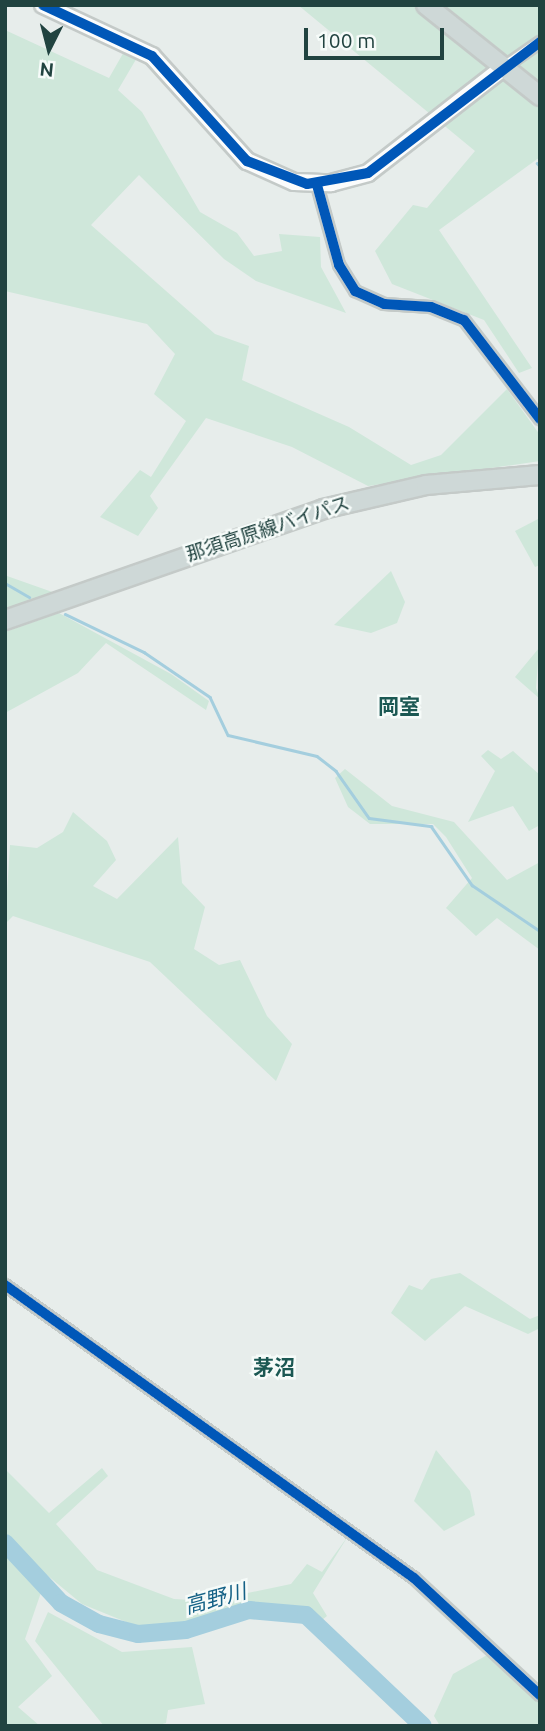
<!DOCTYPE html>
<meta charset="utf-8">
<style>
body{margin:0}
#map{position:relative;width:545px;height:1731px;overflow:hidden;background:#e7edeb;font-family:Ubuntu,"Noto Sans JP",sans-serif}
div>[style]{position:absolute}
.green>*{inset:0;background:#cfe7da}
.stream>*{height:2.5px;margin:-1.25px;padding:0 1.25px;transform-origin:1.25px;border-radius:1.25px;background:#a4cede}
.river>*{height:18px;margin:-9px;padding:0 9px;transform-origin:9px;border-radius:9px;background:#a4cede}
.roads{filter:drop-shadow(2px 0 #c4cac8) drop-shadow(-2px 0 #c4cac8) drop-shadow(0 2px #c4cac8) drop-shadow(0 -2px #c4cac8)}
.street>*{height:10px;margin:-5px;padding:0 5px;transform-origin:5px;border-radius:5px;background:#fbfcfc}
.secondary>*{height:16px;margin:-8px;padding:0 8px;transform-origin:8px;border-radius:8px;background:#fbfcfc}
.primary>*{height:18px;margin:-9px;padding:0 9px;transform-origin:9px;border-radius:9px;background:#ced8d7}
.cycleway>*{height:10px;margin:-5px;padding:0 5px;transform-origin:5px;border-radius:5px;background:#0057b8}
span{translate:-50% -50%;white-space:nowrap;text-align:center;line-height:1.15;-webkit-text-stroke:5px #f6fbf9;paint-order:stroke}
.street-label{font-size:19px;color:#214340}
.neighbourhood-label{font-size:21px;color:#1b5853;font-weight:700}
.water-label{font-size:21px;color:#146186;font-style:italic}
.frame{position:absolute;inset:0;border:7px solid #214340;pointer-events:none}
.north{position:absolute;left:14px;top:14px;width:70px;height:70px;-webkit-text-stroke:5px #f6fbf9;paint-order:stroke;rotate:186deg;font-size:19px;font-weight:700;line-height:28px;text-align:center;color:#214340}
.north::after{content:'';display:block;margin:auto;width:24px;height:32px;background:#214340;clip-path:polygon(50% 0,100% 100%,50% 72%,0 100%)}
.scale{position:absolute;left:304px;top:28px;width:140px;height:32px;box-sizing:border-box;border:4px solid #214340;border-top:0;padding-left:9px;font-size:21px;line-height:24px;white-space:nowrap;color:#214340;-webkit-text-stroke:5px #f6fbf9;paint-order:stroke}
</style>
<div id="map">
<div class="green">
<div style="clip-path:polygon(298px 5px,540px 5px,540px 157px,439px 230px,532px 368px,519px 373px,484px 320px,392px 284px,375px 251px,413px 205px,427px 208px,475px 151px)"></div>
<div style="clip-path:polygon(5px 30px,109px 78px,125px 50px,138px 56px,118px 90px,142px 112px,200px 212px,237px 233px,254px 256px,282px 251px,279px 234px,320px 237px,321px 267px,346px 313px,256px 281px,224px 259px,139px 175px,91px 225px,215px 334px,249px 346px,242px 380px,349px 427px,411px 465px,441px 455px,507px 389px,540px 435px,540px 461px,368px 486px,292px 447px,206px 418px,150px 496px,158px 508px,138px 536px,100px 517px,140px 470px,151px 477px,186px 421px,154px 394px,175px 354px,147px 324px,5px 291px)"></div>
<div style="clip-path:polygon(540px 518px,540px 565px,535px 567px,515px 531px)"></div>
<div style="clip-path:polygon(391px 571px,405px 602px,397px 623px,371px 633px,334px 625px)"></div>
<div style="clip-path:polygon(5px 575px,7px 576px,58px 594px,5px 612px)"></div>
<div style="clip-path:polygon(59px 613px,171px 674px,209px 701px,206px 710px,106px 643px,78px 673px,5px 713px,5px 632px)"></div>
<div style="clip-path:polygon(539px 648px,536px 688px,540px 699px,515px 677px)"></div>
<div style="clip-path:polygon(488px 750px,501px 759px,513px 751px,540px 775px,540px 825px,529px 831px,513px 806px,468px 822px,495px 771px,481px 756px)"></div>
<div style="clip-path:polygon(345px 769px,392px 806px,454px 822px,507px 880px,540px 862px,540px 950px,497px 918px,476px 936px,446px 908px,472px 878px,446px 837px,433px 824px,370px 824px,348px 807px,335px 778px)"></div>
<div style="clip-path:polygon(73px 812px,107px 841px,116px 860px,93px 886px,117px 899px,178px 837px,182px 883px,205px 907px,194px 949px,219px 965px,240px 960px,267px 1016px,292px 1044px,276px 1081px,150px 962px,13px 916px,5px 924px,10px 845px,37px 848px,63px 832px)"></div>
<div style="clip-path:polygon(460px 1273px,530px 1319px,540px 1315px,540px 1328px,528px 1334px,465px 1306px,425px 1341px,391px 1313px,409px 1285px,422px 1290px,431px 1279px)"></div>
<div style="clip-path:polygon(436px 1450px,470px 1491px,475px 1515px,444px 1531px,414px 1501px)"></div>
<div style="clip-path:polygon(102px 1468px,108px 1476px,56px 1524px,97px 1570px,174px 1599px,209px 1601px,291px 1584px,307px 1564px,322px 1572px,348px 1536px,313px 1593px,327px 1616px,322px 1620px,288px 1606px,245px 1604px,191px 1625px,136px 1626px,82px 1604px,47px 1575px,25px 1639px,52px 1676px,18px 1707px,40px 1726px,5px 1726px,5px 1469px,49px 1513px)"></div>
<div style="clip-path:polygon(48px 1612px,122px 1652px,192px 1647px,205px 1704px,168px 1710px,166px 1723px,156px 1726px,104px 1726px,35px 1641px)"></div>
<div style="clip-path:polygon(498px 1649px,540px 1688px,540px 1726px,440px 1726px,434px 1716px,453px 1674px)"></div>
</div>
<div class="stream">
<div style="left:537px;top:163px;width:4px;rotate:45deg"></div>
<div style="left:5px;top:583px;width:28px;rotate:30deg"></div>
<div style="left:65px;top:614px;width:88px;rotate:25.7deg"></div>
<div style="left:144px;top:652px;width:80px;rotate:34.3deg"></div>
<div style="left:210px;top:697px;width:42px;rotate:64.7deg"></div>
<div style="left:228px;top:735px;width:91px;rotate:13.3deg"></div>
<div style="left:317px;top:756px;width:24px;rotate:38deg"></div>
<div style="left:336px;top:771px;width:57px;rotate:54.9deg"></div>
<div style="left:369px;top:818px;width:63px;rotate:7.4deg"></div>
<div style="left:431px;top:826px;width:72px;rotate:55.2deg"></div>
<div style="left:472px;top:885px;width:82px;rotate:34.1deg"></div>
</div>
<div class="river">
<div style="left:5px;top:1543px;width:82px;rotate:47deg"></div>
<div style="left:61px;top:1603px;width:43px;rotate:28.9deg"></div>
<div style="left:99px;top:1624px;width:40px;rotate:14.4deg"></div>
<div style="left:138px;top:1634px;width:48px;rotate:-4.8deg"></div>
<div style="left:186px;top:1630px;width:66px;rotate:-17.6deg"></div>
<div style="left:249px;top:1610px;width:57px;rotate:5deg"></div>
<div style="left:306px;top:1615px;width:161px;rotate:43.5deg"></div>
</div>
<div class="roads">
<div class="street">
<div style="left:504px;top:67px;width:44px;rotate:-34.8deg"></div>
<div style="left:317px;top:185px;width:83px;rotate:74.6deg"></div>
<div style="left:339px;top:265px;width:31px;rotate:58deg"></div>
<div style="left:355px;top:291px;width:32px;rotate:24deg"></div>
<div style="left:384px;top:304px;width:47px;rotate:3.7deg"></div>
<div style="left:431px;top:307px;width:35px;rotate:22deg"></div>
<div style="left:464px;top:320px;width:125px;rotate:52.5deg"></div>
<div style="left:5px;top:1285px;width:503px;rotate:35.62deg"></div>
<div style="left:414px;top:1578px;width:172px;rotate:42.9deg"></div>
</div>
<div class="secondary">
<div style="left:43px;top:5px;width:120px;rotate:25.1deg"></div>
<div style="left:152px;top:56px;width:142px;rotate:47.9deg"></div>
<div style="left:247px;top:161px;width:51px;rotate:24.1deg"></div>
<div style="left:294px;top:182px;width:37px;rotate:2deg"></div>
<div style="left:331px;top:183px;width:38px;rotate:-15deg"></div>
<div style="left:368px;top:173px;width:172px;rotate:-37.9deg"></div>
</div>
<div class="primary">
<div style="left:426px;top:5px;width:146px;rotate:38.6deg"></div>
<div style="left:5px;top:620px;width:337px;rotate:-19.2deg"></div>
<div style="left:323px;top:509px;width:106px;rotate:-13.1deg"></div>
<div style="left:426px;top:485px;width:114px;rotate:-5deg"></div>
</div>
</div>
<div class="cycleway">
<div style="left:43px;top:5px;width:120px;rotate:25.1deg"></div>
<div style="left:152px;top:56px;width:142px;rotate:47.9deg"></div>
<div style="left:247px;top:161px;width:64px;rotate:21deg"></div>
<div style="left:307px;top:184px;width:62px;rotate:-10.2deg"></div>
<div style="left:368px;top:173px;width:216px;rotate:-37.3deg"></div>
<div style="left:317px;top:185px;width:83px;rotate:74.6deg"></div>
<div style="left:339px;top:265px;width:31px;rotate:58deg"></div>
<div style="left:355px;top:291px;width:32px;rotate:24deg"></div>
<div style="left:384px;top:304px;width:47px;rotate:3.7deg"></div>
<div style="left:431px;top:307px;width:35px;rotate:22deg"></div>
<div style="left:464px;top:320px;width:125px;rotate:52.5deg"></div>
<div style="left:5px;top:1285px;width:503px;rotate:35.62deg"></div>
<div style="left:414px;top:1578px;width:172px;rotate:42.9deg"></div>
</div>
<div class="street-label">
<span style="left:268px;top:529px;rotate:-18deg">那須高原線バイパス</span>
</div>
<div class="neighbourhood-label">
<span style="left:399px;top:706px">岡室</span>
<span style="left:274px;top:1367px">茅沼</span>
</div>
<div class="water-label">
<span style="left:215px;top:1598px;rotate:-15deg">高野川</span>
</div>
<div class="frame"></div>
<div class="north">N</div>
<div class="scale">100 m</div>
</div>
